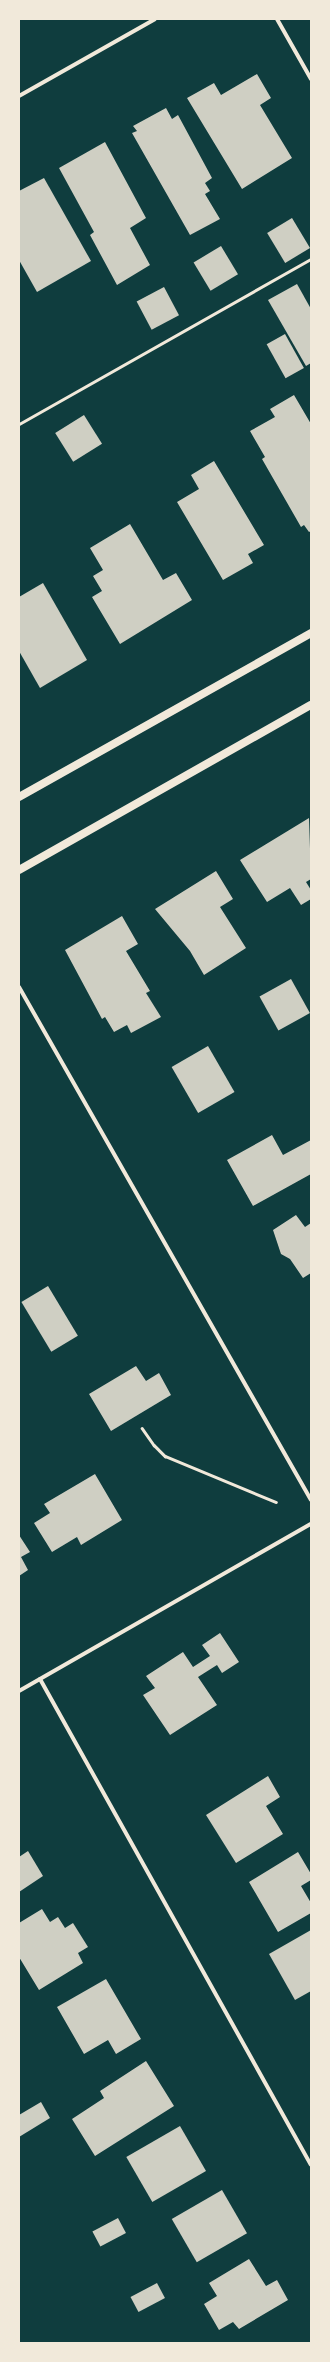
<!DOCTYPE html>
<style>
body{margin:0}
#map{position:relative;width:330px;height:2362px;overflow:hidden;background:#0f3d3e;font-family:"IBM Plex Sans",sans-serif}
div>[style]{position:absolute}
.building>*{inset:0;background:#cfcfc3;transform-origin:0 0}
.path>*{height:2.5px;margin:-1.25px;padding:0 1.25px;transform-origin:1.25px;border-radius:1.25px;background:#f1e9da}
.service>*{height:3px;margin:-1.5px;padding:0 1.5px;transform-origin:1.5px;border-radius:1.5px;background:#f1e9da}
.minor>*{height:4px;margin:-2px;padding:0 2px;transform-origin:2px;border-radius:2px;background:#f1e9da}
.secondary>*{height:8px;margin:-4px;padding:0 4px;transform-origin:4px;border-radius:4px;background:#f1e9da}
span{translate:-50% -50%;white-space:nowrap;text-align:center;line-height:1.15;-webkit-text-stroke:3px #f1e9da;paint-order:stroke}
.frame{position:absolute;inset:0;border:20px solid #f1e9da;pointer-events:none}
</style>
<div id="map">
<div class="building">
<div style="clip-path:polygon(257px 74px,271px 98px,260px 105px,292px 158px,242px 189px,187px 98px,214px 83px,221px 95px)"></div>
<div style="clip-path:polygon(166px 108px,172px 119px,178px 115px,212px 178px,205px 183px,210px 191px,205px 194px,220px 219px,190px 235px,132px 133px,137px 131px,133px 126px)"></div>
<div style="clip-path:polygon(105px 142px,146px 218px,130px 228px,150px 265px,117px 285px,90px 235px,94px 232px,59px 168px)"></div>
<div style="clip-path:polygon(44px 178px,91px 261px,37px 292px,19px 260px,19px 191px)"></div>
<div style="left:292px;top:218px;width:35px;height:29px;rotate:59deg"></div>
<div style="left:221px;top:246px;width:33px;height:32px;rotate:59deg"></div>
<div style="clip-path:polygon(297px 284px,311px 309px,311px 363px,306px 366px,268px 300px)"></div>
<div style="left:164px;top:287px;width:32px;height:31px;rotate:62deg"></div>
<div style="left:285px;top:334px;width:39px;height:21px;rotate:61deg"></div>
<div style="clip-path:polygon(294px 395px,311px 424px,311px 531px,309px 532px,304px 525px,301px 527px,262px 459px,265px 457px,250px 431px,275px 417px,270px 409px)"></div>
<div style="left:84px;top:415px;width:34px;height:34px;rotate:58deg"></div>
<div style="clip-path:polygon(214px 461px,264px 545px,248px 554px,253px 563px,223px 580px,177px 502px,199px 489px,191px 475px)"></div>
<div style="clip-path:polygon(130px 524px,163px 580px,176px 573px,192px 600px,120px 644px,92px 597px,102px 591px,93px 576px,103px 570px,90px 548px)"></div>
<div style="clip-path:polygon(43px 583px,87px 660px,40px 688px,19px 651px,19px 597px)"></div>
<div style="clip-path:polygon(309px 818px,311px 879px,306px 882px,311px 890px,311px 899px,301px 905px,290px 888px,267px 902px,240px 860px)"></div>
<div style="clip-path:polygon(216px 871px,233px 899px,220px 907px,246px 948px,204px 975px,190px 951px,155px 909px)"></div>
<div style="clip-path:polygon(122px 916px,138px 944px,126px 951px,150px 991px,146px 993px,161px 1017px,131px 1033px,127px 1025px,114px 1032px,105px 1017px,102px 1019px,65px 950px)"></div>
<div style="left:291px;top:979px;width:39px;height:36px;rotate:61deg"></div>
<div style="left:208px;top:1046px;width:53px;height:42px;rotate:60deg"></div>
<div style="clip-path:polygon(272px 1135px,283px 1155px,311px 1140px,311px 1174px,253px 1206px,227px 1160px)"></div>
<div style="clip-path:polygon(296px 1215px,305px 1227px,311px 1223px,311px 1273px,303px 1278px,290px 1259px,281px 1254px,273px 1230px)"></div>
<div style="left:48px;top:1286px;width:58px;height:31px;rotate:59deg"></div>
<div style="clip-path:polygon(136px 1366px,146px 1381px,159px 1373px,171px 1395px,111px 1431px,89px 1394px)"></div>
<div style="clip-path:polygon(95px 1474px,122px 1520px,81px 1545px,77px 1537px,52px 1552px,34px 1523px,50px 1513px,44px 1504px)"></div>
<div style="clip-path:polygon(19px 1535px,30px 1552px,21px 1557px,28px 1570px,19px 1576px)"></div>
<div style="clip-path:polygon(220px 1633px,239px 1662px,222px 1673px,217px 1665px,198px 1677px,217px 1705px,170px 1735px,143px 1695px,155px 1688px,146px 1676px,183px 1652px,193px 1667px,210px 1656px,202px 1645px)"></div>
<div style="clip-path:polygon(268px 1776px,280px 1797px,266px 1806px,283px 1834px,236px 1863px,206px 1815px)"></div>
<div style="clip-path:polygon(28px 1851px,43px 1876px,19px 1892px,19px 1857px)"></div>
<div style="clip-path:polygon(298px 1852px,311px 1874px,311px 1880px,301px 1886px,311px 1903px,311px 1913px,278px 1932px,249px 1882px)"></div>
<div style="clip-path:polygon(42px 1909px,50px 1922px,58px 1917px,65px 1928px,73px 1923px,88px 1947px,78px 1953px,83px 1963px,39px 1990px,19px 1957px,19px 1923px)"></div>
<div style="clip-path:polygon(311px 1930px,311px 1991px,295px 2000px,269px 1954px)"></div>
<div style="clip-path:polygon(106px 1979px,141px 2039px,116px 2054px,108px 2040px,84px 2054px,57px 2007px)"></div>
<div style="clip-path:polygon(146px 2061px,174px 2106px,95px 2156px,72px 2119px,104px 2098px,100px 2091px)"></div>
<div style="clip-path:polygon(41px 2102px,50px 2118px,19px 2137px,19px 2115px)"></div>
<div style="left:180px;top:2126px;width:52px;height:62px;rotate:60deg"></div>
<div style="left:222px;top:2190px;width:50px;height:58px;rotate:60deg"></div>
<div style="left:118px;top:2218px;width:17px;height:29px;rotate:62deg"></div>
<div style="clip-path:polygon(249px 2259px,266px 2286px,277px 2280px,288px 2300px,239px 2329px,233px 2322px,219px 2330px,204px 2304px,217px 2296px,209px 2283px)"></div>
<div style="left:157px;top:2283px;width:17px;height:30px;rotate:62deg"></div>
</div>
<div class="path">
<div style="left:142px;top:1428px;width:21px;rotate:55deg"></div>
<div style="left:154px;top:1445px;width:16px;rotate:45deg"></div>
<div style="left:165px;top:1456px;width:120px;rotate:22.5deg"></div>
</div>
<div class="service">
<div style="left:19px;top:424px;width:335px;rotate:-29.5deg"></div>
</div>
<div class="minor">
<div style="left:277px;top:19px;width:69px;rotate:60.5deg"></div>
<div style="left:19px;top:96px;width:156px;rotate:-29.5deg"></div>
<div style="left:19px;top:987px;width:590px;rotate:60.35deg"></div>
<div style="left:40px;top:1679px;width:556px;rotate:60.86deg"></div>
<div style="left:19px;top:1691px;width:336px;rotate:-29.8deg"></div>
</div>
<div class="secondary">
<div style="left:19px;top:797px;width:335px;rotate:-29.3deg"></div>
<div style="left:19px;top:870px;width:335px;rotate:-29.5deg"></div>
</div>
<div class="frame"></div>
</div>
